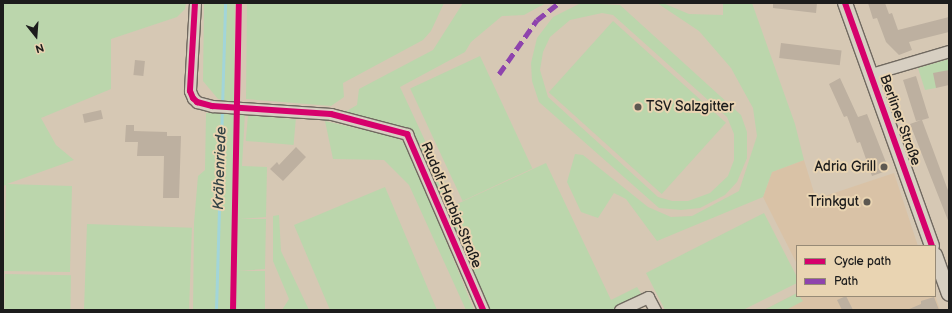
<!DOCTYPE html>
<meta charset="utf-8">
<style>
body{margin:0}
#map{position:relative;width:952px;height:313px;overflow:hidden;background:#d6c8b4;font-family:"Balsamiq Sans",sans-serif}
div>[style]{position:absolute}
.built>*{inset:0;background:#d9c2a6}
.green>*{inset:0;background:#bbd6ac;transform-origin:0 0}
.stream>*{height:3px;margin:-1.5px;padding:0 1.5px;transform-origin:1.5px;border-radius:1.5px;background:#a2d5d9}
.building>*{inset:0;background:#bdb0a0;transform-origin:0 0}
.roads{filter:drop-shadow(1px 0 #706960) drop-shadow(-1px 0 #706960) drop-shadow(0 1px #706960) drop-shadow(0 -1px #706960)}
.minor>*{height:11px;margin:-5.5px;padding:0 5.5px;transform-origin:5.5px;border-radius:5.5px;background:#d7cfc2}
.tertiary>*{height:14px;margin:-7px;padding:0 7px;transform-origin:7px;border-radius:7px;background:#d7cfc2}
.quiet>*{height:5px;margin-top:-2.5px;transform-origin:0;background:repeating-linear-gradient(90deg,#8e44ad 0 10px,transparent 0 15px)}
.cycleway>*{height:6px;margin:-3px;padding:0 3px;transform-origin:3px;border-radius:3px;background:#d6006c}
.dots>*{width:11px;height:11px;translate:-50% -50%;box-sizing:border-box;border:2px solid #e9d4b2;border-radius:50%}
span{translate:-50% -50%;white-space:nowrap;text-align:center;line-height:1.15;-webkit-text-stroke:4px #e9d4b2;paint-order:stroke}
.poi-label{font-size:14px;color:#1c1c1c}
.left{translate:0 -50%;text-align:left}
.right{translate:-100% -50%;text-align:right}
.street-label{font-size:14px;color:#1c1c1c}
.water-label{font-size:15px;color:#324245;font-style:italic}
.frame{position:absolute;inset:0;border:4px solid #1c1c1c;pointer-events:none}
.legend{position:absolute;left:796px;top:245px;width:140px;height:52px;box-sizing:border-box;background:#e9d4b2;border:1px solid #978a76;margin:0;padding:5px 7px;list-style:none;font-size:12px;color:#1c1c1c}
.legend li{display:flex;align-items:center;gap:8px;height:20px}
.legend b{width:20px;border:1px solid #978a76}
.north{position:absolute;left:16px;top:16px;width:40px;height:40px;-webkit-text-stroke:3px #e9d4b2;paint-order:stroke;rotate:163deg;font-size:11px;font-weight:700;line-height:16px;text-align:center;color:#1c1c1c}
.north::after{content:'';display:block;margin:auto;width:14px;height:18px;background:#1c1c1c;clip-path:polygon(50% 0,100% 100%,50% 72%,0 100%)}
</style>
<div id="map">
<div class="built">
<div style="clip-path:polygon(804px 160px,816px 199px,894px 173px,918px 246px,797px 246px,797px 264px,763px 197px,772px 172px)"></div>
<div style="clip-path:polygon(797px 293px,797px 296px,935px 295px,940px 310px,764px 310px)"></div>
</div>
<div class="green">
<div style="clip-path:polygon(3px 3px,186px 3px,185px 9px,177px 17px,111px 39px,111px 89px,41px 118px,56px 145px,74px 160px,7px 184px,72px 186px,70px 272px,4px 271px,6px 185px,3px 186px)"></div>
<div style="clip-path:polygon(204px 3px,235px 3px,234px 102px,218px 99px,203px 81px)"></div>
<div style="clip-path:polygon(247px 3px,444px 3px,431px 31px,423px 40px,343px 83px,344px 97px,331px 106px,246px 99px)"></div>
<div style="clip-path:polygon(463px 3px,546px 3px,524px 15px,502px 16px,471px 42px,465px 52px,400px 87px,455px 205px,546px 163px,611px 300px,637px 287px,642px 295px,612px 310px,489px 310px,414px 135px,404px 127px,345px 112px,357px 105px,359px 89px,433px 50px)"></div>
<div style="clip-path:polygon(evenodd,581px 3px,620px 5px,741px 115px,747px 132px,747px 158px,737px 182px,725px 195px,700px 208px,681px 210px,659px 208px,539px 102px,532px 81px,531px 63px,537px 38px,553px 17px,581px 3px,602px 13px,613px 15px,727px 117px,734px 134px,734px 160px,728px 176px,710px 193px,688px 201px,672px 201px,658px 197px,548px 97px,540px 70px,543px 52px,550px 37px,570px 20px,602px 13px)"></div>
<div style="clip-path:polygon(657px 3px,663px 3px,689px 14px,723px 15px,723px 3px,752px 3px,795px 124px,804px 160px,772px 172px,763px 197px,657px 241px,626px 199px,614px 193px,598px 218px,581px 212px,567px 182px,575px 154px,583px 155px,648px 207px,671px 217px,692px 216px,739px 191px,757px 136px,753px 108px,731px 68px,699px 31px)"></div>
<div style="left:613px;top:21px;width:152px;height:96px;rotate:42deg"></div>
<div style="left:480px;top:56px;width:124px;height:77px;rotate:65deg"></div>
<div style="clip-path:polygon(949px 59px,949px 70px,936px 88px,925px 90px,918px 68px)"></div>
<div style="clip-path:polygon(206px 113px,245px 113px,242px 166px,267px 167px,266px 217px,240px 219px,266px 219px,265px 269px,238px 271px,265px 271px,265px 310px,193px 310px,194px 223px,198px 176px,205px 170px)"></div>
<div style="left:248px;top:115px;width:48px;height:26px;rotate:5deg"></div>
<div style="clip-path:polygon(325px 121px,395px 137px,407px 144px,474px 310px,466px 310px,409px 185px,384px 160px,333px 159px)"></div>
<div style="clip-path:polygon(385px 187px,437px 310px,330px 310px,294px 225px)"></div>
<div style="clip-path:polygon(764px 213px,797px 277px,797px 283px,743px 310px,665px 310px,646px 273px)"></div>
<div style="clip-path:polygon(279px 215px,281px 251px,309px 310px,282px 310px,289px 299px,273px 261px,273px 216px)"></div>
<div style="left:87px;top:224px;width:105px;height:86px;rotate:2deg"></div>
<div style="left:5px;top:274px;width:66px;height:36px;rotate:1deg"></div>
<div style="clip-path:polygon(797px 293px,803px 301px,786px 310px,764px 310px)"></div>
</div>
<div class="stream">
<div style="left:216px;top:310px;width:307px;rotate:-88.3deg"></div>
</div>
<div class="building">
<div style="clip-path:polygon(773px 3px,817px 3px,816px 13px,773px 8px)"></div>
<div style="clip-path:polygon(868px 3px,885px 3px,889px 14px,892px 13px,898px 30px,949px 17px,949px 32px,909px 42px,912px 50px,899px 55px,886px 42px,877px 18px,873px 19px)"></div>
<div style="left:781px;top:43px;width:61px;height:15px;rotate:7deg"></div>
<div style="left:135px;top:60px;width:10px;height:15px;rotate:6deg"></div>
<div style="clip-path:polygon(949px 70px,949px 85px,936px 88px,933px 73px)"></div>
<div style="clip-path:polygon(916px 76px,929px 118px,922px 120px,949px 193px,949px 223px,910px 124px,921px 120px,916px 121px,903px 80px)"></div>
<div style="clip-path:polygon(840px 78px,858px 117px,867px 114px,889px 170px,872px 176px,860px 142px,857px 143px,847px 116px,844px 117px,829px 84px)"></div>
<div style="left:101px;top:110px;width:9px;height:19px;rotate:77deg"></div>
<div style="clip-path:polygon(126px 125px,134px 125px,134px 131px,167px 132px,167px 136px,181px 136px,179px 198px,163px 198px,164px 156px,137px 156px,138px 142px,125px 142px)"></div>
<div style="clip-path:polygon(296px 147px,306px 157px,283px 181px,270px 169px,277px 162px,279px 165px)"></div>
<div style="clip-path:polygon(846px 296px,853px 310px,842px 310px,837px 300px)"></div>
<div style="clip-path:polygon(934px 297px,939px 310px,907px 310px,921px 304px,921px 301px)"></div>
</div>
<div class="roads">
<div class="minor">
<div style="left:195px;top:3px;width:88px;rotate:93.3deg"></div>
<div style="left:190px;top:91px;width:8px;rotate:67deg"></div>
<div style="left:193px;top:98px;width:6px;rotate:45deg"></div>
<div style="left:197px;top:102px;width:16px;rotate:15deg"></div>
<div style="left:212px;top:106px;width:119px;rotate:3.8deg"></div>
<div style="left:331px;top:114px;width:79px;rotate:14.7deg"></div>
<div style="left:407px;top:134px;width:192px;rotate:66.6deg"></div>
<div style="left:871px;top:74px;width:81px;rotate:-16.4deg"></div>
<div style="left:620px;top:310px;width:31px;rotate:-25deg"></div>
<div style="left:648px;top:297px;width:15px;rotate:62deg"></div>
</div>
<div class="tertiary">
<div style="left:845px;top:3px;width:258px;rotate:70.3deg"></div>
<div style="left:935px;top:255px;width:41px;rotate:70.3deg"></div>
</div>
</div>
<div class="quiet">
<div style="left:499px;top:74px;width:66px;rotate:-54.9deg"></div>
<div style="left:537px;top:20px;width:28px;rotate:-38deg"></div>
</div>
<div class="cycleway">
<div style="left:195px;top:3px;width:88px;rotate:93.3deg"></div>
<div style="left:190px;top:91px;width:8px;rotate:67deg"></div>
<div style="left:193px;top:98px;width:6px;rotate:45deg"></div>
<div style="left:197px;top:102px;width:16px;rotate:15deg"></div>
<div style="left:212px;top:106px;width:119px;rotate:3.8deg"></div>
<div style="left:331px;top:114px;width:79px;rotate:14.7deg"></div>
<div style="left:407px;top:134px;width:192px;rotate:66.6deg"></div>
<div style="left:845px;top:3px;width:258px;rotate:70.3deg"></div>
<div style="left:233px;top:310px;width:307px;rotate:-88.9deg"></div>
</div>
<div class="dots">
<div style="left:638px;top:107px;background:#5d5851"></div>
<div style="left:884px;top:167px;background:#5d5851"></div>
<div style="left:867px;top:202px;background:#5d5851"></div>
</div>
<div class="poi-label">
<span class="left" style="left:646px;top:107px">TSV Salzgitter</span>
<span class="right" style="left:876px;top:167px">Adria Grill</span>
<span class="right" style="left:859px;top:202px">Trinkgut</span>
</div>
<div class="street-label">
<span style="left:900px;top:120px;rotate:70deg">Berliner Straße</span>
<span style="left:451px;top:205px;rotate:67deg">Rudolf-Harbig-Straße</span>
</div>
<div class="water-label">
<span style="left:220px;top:168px;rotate:-88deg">Krähenriede</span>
</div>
<div class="frame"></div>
<ul class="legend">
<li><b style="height:5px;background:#d6006c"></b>Cycle path</li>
<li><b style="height:5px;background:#8e44ad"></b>Path</li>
</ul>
<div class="north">N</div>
</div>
